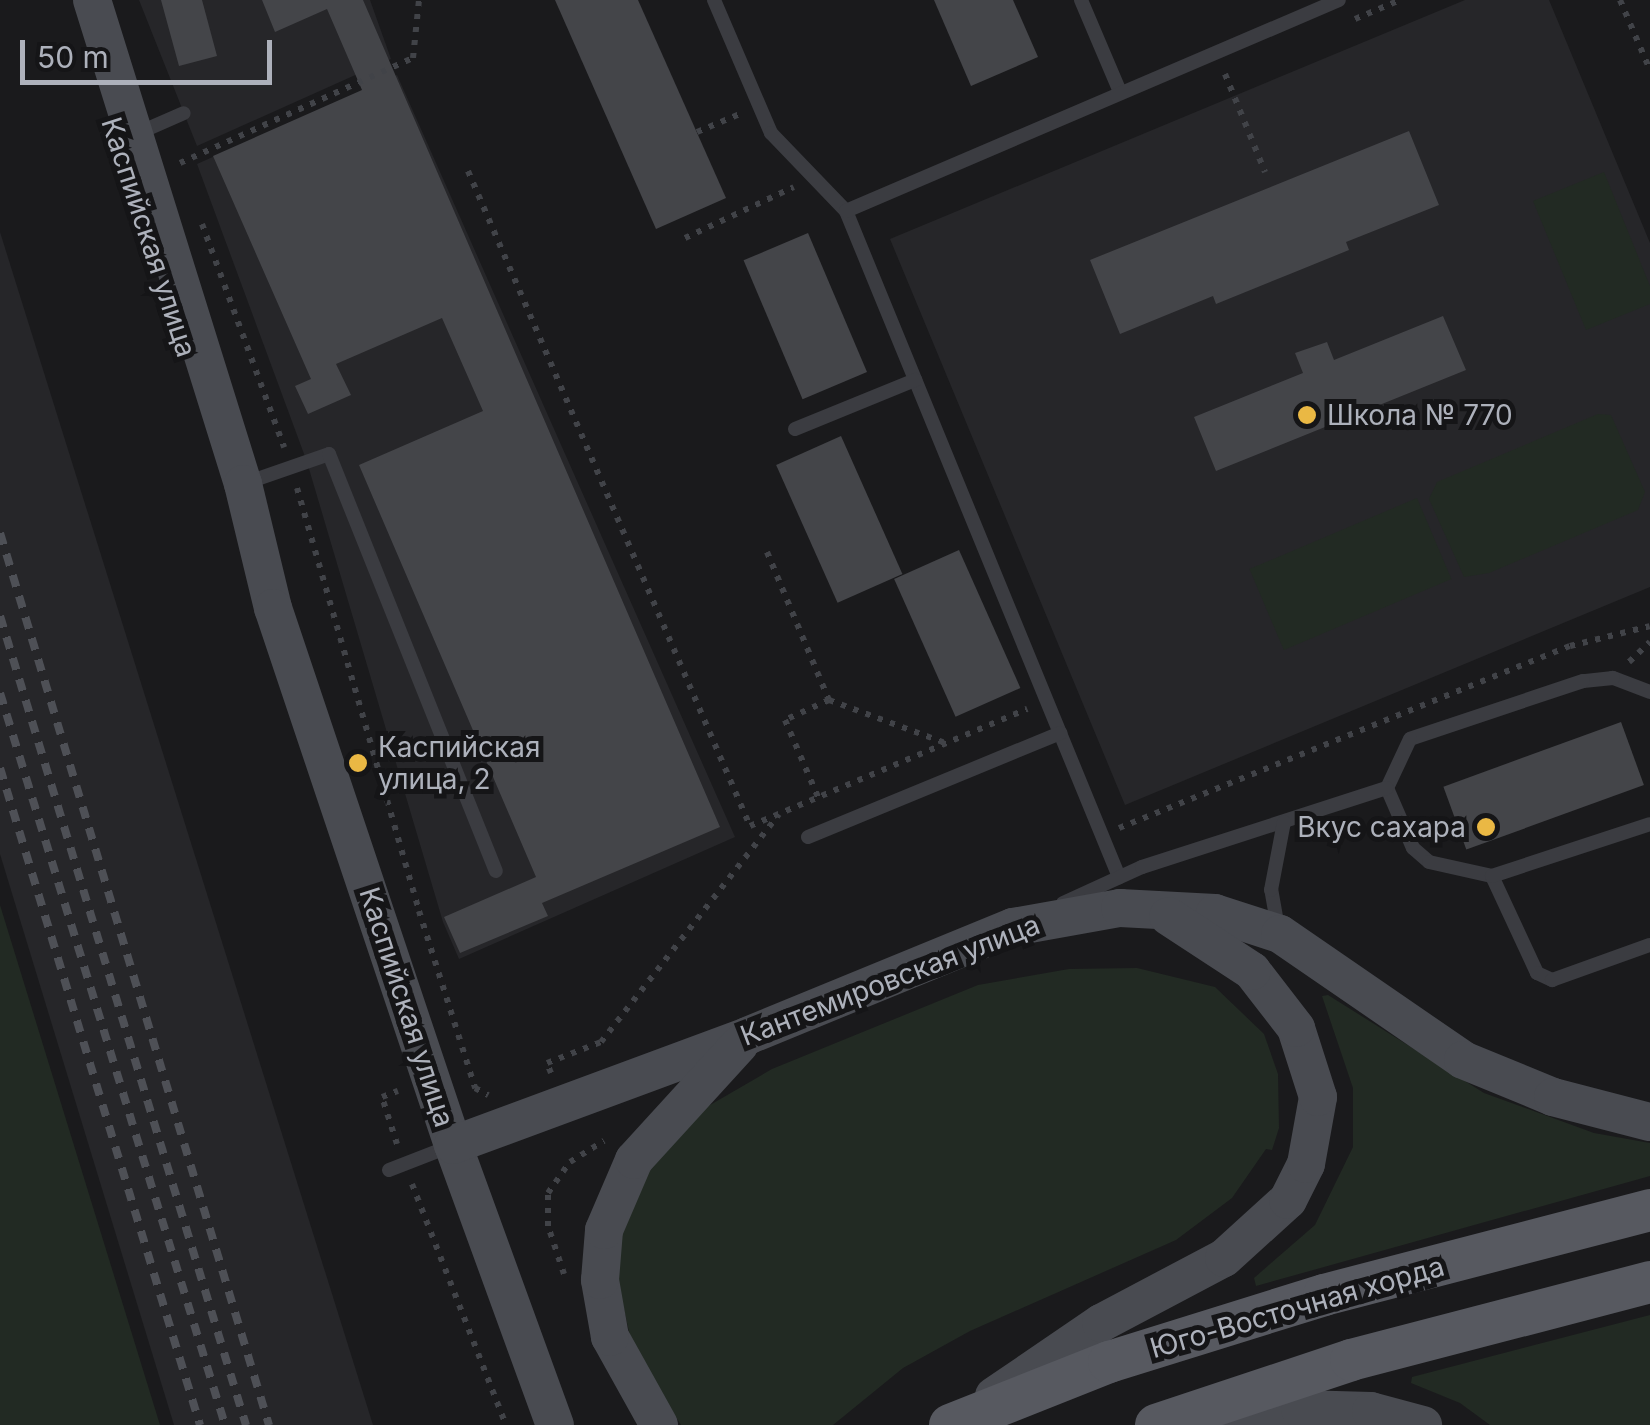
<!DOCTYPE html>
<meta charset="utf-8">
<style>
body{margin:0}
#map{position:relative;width:1650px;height:1425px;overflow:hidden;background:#1a1a1c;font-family:Inter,sans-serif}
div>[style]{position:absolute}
.built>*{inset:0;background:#262629}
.green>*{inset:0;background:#222a23;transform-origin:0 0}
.building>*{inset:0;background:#444549;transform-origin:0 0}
.path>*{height:6px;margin-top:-3px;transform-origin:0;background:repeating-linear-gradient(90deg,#414348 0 5px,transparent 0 13px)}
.lane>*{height:14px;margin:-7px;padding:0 7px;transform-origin:7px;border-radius:7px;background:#3b3c41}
.secondary>*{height:38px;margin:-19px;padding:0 19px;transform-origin:19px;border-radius:19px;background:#494b51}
.primary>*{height:42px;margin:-21px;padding:0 21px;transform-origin:21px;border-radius:21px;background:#575960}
.rail>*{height:8px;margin-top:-4px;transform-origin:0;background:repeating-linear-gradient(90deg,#4e5056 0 12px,transparent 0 22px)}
.dots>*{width:28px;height:28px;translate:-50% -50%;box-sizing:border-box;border:5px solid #151517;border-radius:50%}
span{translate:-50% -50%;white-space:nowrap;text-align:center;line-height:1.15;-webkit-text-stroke:10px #151517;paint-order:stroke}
.street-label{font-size:28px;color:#adb1bb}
.poi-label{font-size:28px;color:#adb1bb}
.left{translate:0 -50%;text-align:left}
.right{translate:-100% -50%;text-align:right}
.scale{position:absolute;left:20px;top:40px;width:252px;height:45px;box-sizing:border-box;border:5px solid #adb1bb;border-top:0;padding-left:12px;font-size:30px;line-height:35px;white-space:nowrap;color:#adb1bb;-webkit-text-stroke:8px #151517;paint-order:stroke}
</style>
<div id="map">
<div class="built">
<div style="clip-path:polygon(139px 0,370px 0,391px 59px,197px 146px)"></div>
<div style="clip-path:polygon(1465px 0,1549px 0,1650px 243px,1650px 587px,1125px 805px,890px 239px)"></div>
<div style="clip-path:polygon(397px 75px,735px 837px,459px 959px,443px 922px,307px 462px,197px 164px)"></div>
<div style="clip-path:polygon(0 232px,373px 1425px,174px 1425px,0 854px)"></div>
</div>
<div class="green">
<div style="clip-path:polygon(1604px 172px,1650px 286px,1650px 304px,1586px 330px,1533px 201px)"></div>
<div style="clip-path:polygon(1598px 414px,1611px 415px,1645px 492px,1638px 510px,1489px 573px,1464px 577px,1429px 499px,1437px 482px)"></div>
<div style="left:1417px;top:498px;width:88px;height:182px;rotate:67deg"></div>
<div style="clip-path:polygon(0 905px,160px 1425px,0 1425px)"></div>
<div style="clip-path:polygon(1137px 968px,1215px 987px,1264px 1034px,1278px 1074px,1279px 1128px,1272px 1150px,1266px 1149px,1232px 1198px,1176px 1240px,970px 1331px,903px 1368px,833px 1425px,681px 1425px,633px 1349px,616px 1274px,619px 1232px,646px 1168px,698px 1112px,772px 1069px,978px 985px,1069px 969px)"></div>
<div style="clip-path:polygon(1328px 995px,1484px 1093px,1594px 1133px,1650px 1143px,1650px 1176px,1256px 1286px,1254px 1278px,1315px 1225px,1353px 1147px,1353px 1088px,1322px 996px)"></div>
<div style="clip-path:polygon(1650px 1315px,1650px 1425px,1490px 1425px,1460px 1403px,1411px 1383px,1412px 1377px)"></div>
</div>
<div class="building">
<div style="clip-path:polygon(161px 0,202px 0,217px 56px,179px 66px)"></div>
<div style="clip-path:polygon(262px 0,363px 0,720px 827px,542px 903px,548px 916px,460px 953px,444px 917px,536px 877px,359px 465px,483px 411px,442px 318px,336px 364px,351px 395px,308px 414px,295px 386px,311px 379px,213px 156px,362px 90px,327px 9px,275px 32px)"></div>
<div style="clip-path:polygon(555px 0,638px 0,726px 198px,656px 229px)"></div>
<div style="clip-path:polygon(934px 0,1013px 0,1038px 57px,971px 86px)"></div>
<div style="clip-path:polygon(1409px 131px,1439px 205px,1346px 242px,1349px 250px,1290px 274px,1216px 304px,1213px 296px,1120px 334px,1090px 260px)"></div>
<div style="left:808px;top:233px;width:151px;height:70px;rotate:67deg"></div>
<div style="clip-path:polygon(1443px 316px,1466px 370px,1216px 471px,1194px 417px,1303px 373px,1295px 353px,1327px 342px,1334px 360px)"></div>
<div style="left:841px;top:436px;width:151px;height:71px;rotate:66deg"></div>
<div style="left:959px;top:550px;width:151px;height:71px;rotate:66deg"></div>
<div style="left:1621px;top:722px;width:67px;height:189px;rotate:70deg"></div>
</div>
<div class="path">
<div style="left:1620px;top:0;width:76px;rotate:66.8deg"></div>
<div style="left:1355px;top:19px;width:49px;rotate:-22.9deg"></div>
<div style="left:1225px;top:74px;width:106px;rotate:67.8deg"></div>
<div style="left:697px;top:132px;width:49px;rotate:-22.9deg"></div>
<div style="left:180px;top:163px;width:256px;rotate:-24.3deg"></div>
<div style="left:413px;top:58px;width:58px;rotate:-84.1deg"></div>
<div style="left:468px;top:171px;width:713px;rotate:66.71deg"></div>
<div style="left:750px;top:826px;width:301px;rotate:-22.9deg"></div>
<div style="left:202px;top:224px;width:238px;rotate:69.8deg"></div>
<div style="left:685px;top:238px;width:120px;rotate:-25.1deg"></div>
<div style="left:297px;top:488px;width:440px;rotate:73.9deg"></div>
<div style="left:419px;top:911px;width:186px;rotate:72.4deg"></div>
<div style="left:475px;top:1088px;width:15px;rotate:28deg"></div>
<div style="left:767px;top:552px;width:160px;rotate:67.3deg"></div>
<div style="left:829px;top:700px;width:48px;rotate:155.6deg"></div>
<div style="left:785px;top:720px;width:84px;rotate:66.8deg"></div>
<div style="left:1629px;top:662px;width:29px;rotate:-44deg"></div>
<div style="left:829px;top:700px;width:124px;rotate:20.3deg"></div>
<div style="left:1119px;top:828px;width:486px;rotate:-22deg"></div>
<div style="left:1570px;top:646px;width:82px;rotate:-14deg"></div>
<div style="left:551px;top:1073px;width:11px;rotate:-112deg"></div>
<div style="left:547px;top:1063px;width:58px;rotate:-21.3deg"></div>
<div style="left:601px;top:1042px;width:289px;rotate:-52deg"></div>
<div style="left:397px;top:1144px;width:49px;rotate:-107.7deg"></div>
<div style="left:382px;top:1097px;width:17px;rotate:-21deg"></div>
<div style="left:412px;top:1184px;width:259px;rotate:68.7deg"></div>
<div style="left:564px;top:1274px;width:51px;rotate:-108.4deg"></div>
<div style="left:548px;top:1226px;width:33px;rotate:-90deg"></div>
<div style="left:548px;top:1193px;width:38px;rotate:-55deg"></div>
<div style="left:570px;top:1162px;width:40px;rotate:-32deg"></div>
</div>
<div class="lane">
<div style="left:714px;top:0;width:145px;rotate:66.8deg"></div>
<div style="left:771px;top:133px;width:108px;rotate:46.1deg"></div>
<div style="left:846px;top:211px;width:720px;rotate:67.71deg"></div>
<div style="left:1081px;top:0;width:100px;rotate:67deg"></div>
<div style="left:136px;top:134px;width:52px;rotate:-23.6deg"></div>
<div style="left:846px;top:211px;width:536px;rotate:-23.17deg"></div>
<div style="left:795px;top:429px;width:130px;rotate:-22.2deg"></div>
<div style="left:243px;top:484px;width:91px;rotate:-19.2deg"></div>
<div style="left:329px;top:454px;width:449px;rotate:68.2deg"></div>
<div style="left:1650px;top:692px;width:40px;rotate:-159deg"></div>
<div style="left:1613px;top:678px;width:30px;rotate:174deg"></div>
<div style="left:1583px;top:681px;width:182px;rotate:161.5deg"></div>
<div style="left:1410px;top:739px;width:54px;rotate:115.1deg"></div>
<div style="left:1387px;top:788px;width:65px;rotate:66.6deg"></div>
<div style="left:1413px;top:848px;width:21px;rotate:41deg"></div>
<div style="left:1429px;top:862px;width:65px;rotate:12.5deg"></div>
<div style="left:1492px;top:876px;width:107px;rotate:65.1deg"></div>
<div style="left:1537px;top:973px;width:17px;rotate:25deg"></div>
<div style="left:1552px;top:980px;width:104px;rotate:-19.7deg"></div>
<div style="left:808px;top:837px;width:273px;rotate:-22.4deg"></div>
<div style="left:1492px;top:876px;width:166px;rotate:-18.2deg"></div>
<div style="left:1063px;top:903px;width:87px;rotate:-24.5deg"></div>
<div style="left:1142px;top:867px;width:257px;rotate:-17.9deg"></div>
<div style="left:1278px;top:928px;width:39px;rotate:-100deg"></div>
<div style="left:1271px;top:890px;width:69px;rotate:-79.2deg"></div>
<div style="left:389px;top:1170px;width:69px;rotate:-21.3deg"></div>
</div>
<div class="secondary">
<div style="left:92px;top:0;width:507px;rotate:72.67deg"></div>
<div style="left:243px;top:484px;width:128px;rotate:76.4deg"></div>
<div style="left:273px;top:608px;width:566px;rotate:71.47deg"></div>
<div style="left:453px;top:1145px;width:298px;rotate:70deg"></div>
<div style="left:453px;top:1145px;width:314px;rotate:-20.3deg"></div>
<div style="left:747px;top:1036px;width:287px;rotate:-22.3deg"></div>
<div style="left:1013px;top:927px;width:109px;rotate:-10.1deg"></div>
<div style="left:1120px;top:908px;width:95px;rotate:3deg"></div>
<div style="left:1215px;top:913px;width:68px;rotate:17.9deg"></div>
<div style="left:1280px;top:934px;width:222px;rotate:34.5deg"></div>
<div style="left:1463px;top:1060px;width:97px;rotate:22.3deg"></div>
<div style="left:1553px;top:1097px;width:100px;rotate:14.5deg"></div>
<div style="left:994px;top:1396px;width:130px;rotate:-34.3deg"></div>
<div style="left:1101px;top:1323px;width:139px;rotate:-27.9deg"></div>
<div style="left:1224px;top:1258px;width:86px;rotate:-42.2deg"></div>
<div style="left:1288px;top:1200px;width:40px;rotate:-63.4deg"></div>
<div style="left:1306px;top:1164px;width:68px;rotate:-79.8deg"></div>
<div style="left:1318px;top:1097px;width:72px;rotate:-107.7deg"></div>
<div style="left:1296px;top:1028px;width:72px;rotate:-127.7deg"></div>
<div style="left:1252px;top:971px;width:100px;rotate:-146.8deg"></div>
<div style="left:1203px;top:1422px;width:98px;rotate:-7.6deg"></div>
<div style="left:1300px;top:1409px;width:71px;rotate:1.6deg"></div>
<div style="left:1371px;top:1411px;width:54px;rotate:15.1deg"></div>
<div style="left:659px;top:1425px;width:101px;rotate:-119.1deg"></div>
<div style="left:610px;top:1337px;width:58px;rotate:-100deg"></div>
<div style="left:600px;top:1280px;width:50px;rotate:-85.4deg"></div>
<div style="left:604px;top:1230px;width:76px;rotate:-66.8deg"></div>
<div style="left:634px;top:1160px;width:156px;rotate:-47.6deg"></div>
</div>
<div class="primary">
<div style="left:950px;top:1425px;width:171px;rotate:-21.6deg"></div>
<div style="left:1109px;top:1362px;width:225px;rotate:-17.3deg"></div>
<div style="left:1324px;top:1295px;width:337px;rotate:-14.6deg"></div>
<div style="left:1156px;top:1425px;width:206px;rotate:-18.4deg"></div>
<div style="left:1351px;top:1360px;width:309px;rotate:-14.6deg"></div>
</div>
<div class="rail">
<div style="left:0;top:533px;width:932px;rotate:73.22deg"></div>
<div style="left:0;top:616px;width:846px;rotate:73.09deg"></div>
<div style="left:0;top:693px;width:766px;rotate:72.91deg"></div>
<div style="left:0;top:768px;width:687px;rotate:73.07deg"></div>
</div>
<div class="dots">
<div style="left:1307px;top:415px;background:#eab844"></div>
<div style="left:358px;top:763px;background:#eab844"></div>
<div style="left:1486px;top:827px;background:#eab844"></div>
</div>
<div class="street-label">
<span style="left:149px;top:237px;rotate:72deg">Каспийская улица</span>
<span style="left:890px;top:980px;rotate:-21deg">Кантемировская улица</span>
<span style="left:407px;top:1007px;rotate:72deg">Каспийская улица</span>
<span style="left:1297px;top:1307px;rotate:-16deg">Юго-Восточная хорда</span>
</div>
<div class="poi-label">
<span class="left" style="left:1327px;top:415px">Школа № 770</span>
<span class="left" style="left:378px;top:763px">Каспийская<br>улица, 2</span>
<span class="right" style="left:1466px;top:827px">Вкус сахара</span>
</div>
<div class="scale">50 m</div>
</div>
